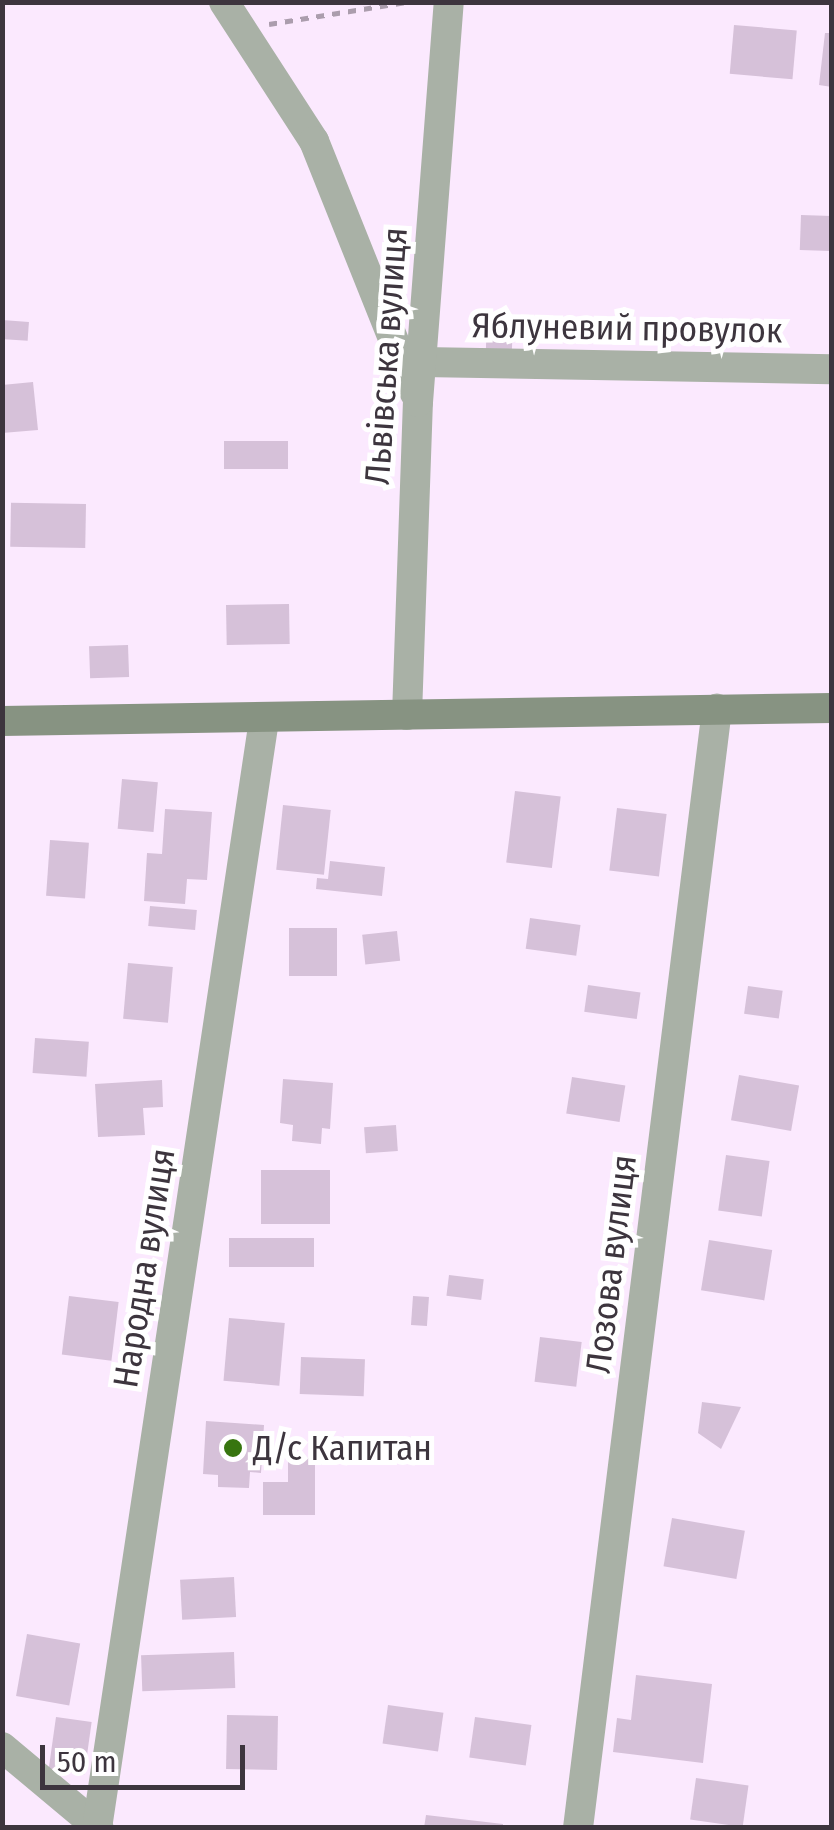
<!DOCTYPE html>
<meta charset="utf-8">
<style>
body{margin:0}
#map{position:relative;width:834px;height:1830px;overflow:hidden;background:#fbe9fe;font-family:"Fira Sans Condensed",sans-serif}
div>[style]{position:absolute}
.building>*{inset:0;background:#d6c1d9;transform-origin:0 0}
.path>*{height:5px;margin-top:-2.5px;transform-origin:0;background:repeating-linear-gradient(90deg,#ab9dad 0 8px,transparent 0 16px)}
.street>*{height:30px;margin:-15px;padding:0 15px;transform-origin:15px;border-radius:15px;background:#a9b1a6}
.secondary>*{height:30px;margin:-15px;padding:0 15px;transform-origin:15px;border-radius:15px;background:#879382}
.dots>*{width:28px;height:28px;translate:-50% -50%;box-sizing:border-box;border:5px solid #fff;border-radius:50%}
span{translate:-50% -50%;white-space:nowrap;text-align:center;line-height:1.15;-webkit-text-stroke:10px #fff;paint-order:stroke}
.street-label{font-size:35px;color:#3d353e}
.poi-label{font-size:35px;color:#3d353e}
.left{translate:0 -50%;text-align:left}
.frame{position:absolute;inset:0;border:5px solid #3d353e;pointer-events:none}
.scale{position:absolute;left:40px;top:1745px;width:205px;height:45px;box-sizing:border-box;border:5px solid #3d353e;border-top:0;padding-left:12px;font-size:30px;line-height:35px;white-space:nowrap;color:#3d353e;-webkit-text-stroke:8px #fff;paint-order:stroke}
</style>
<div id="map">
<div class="building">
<div style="left:734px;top:25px;width:63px;height:49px;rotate:5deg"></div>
<div style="clip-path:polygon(825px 33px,832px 33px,832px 87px,819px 85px)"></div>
<div style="left:801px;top:215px;width:31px;height:35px;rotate:2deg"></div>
<div style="left:487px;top:318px;width:26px;height:33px;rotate:2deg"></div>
<div style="left:2px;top:320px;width:27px;height:19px;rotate:4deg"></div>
<div style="clip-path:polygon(33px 382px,38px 430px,2px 433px,2px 385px)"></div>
<div style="left:224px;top:441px;width:64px;height:28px"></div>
<div style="left:86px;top:504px;width:44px;height:75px;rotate:91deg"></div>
<div style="left:289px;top:604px;width:40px;height:63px;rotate:89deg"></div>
<div style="left:128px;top:645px;width:32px;height:39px;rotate:88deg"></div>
<div style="left:122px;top:779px;width:36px;height:50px;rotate:5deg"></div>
<div style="left:515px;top:791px;width:46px;height:72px;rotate:7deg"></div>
<div style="left:283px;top:805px;width:48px;height:65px;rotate:6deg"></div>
<div style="left:617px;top:808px;width:50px;height:63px;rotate:7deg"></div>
<div style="clip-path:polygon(165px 809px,212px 812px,207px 880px,187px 879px,185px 904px,144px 901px,147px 853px,162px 854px)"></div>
<div style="left:50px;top:840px;width:39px;height:56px;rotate:4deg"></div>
<div style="clip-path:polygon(330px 861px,385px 867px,382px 896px,316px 889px,317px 878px,328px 879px)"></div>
<div style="left:150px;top:906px;width:47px;height:20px;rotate:5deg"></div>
<div style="left:530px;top:918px;width:51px;height:31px;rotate:8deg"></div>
<div style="left:289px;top:928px;width:48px;height:48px"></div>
<div style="left:397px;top:931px;width:30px;height:35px;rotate:84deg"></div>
<div style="left:128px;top:963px;width:45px;height:56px;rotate:5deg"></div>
<div style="left:588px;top:985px;width:53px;height:27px;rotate:8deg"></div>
<div style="left:748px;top:986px;width:35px;height:28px;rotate:8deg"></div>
<div style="left:35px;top:1038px;width:54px;height:35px;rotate:4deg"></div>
<div style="left:739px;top:1075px;width:61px;height:46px;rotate:10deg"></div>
<div style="left:572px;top:1077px;width:54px;height:37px;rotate:9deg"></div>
<div style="clip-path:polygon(283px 1079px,333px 1083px,330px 1129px,322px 1128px,321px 1144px,292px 1141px,293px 1125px,280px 1123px)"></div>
<div style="clip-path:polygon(162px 1080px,163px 1107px,143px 1108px,145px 1135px,98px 1137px,95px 1084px)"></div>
<div style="left:396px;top:1125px;width:26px;height:32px;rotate:86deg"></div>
<div style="left:726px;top:1155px;width:44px;height:56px;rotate:8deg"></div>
<div style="left:261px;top:1170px;width:69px;height:54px"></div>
<div style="left:229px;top:1238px;width:85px;height:29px"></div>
<div style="left:709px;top:1240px;width:64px;height:51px;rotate:9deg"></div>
<div style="left:449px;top:1275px;width:35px;height:21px;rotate:7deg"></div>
<div style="left:69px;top:1296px;width:50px;height:59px;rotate:7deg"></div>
<div style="left:413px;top:1296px;width:16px;height:29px;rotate:4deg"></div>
<div style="left:229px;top:1318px;width:56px;height:63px;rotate:5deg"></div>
<div style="left:540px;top:1337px;width:42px;height:45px;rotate:7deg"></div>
<div style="left:301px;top:1357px;width:64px;height:37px;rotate:2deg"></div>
<div style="clip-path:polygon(702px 1402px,741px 1407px,721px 1449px,698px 1433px)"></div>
<div style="clip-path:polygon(206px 1421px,264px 1425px,261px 1473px,250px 1472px,249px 1488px,218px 1487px,218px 1475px,203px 1474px)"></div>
<div style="clip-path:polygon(288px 1458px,315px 1458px,315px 1515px,263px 1515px,263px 1482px,288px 1482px)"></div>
<div style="left:672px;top:1518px;width:74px;height:49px;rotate:10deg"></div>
<div style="left:234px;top:1577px;width:40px;height:54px;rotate:87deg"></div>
<div style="left:27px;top:1634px;width:54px;height:63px;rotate:10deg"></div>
<div style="left:234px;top:1652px;width:36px;height:93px;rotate:88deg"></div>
<div style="clip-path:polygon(636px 1675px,712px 1684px,703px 1763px,613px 1752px,617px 1718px,631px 1720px)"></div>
<div style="left:388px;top:1705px;width:56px;height:39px;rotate:8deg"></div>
<div style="left:227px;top:1715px;width:51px;height:54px;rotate:1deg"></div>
<div style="left:56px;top:1717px;width:36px;height:53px;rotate:8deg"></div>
<div style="left:475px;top:1717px;width:57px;height:41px;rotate:8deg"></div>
<div style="left:696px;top:1778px;width:53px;height:42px;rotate:8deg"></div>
<div style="clip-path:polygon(426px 1815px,503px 1824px,503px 1828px,424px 1828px)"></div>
</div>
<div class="path">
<div style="left:269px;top:24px;width:139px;rotate:-9.1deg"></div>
</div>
<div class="street">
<div style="left:224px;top:2px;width:166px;rotate:57.1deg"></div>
<div style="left:314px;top:141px;width:271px;rotate:68.2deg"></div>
<div style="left:422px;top:362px;width:410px;rotate:1deg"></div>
<div style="left:407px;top:715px;width:313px;rotate:-88deg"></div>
<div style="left:418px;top:402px;width:401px;rotate:-85.6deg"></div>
<div style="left:2px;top:1747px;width:126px;rotate:39.9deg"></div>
<div style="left:97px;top:1828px;width:1121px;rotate:-81.43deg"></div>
<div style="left:578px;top:1828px;width:1128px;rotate:-82.92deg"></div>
</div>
<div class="secondary">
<div style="left:2px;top:721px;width:830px;rotate:-0.9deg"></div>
</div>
<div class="dots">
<div style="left:233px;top:1448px;background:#37750f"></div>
</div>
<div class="street-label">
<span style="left:627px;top:328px;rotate:1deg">Яблуневий провулок</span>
<span style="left:386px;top:356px;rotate:-86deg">Львівська вулиця</span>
<span style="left:611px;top:1264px;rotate:-83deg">Лозова вулиця</span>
<span style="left:144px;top:1268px;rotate:-81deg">Народна вулиця</span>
</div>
<div class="poi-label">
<span class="left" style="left:253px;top:1448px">Д/с Капитан</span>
</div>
<div class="frame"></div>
<div class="scale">50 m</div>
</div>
